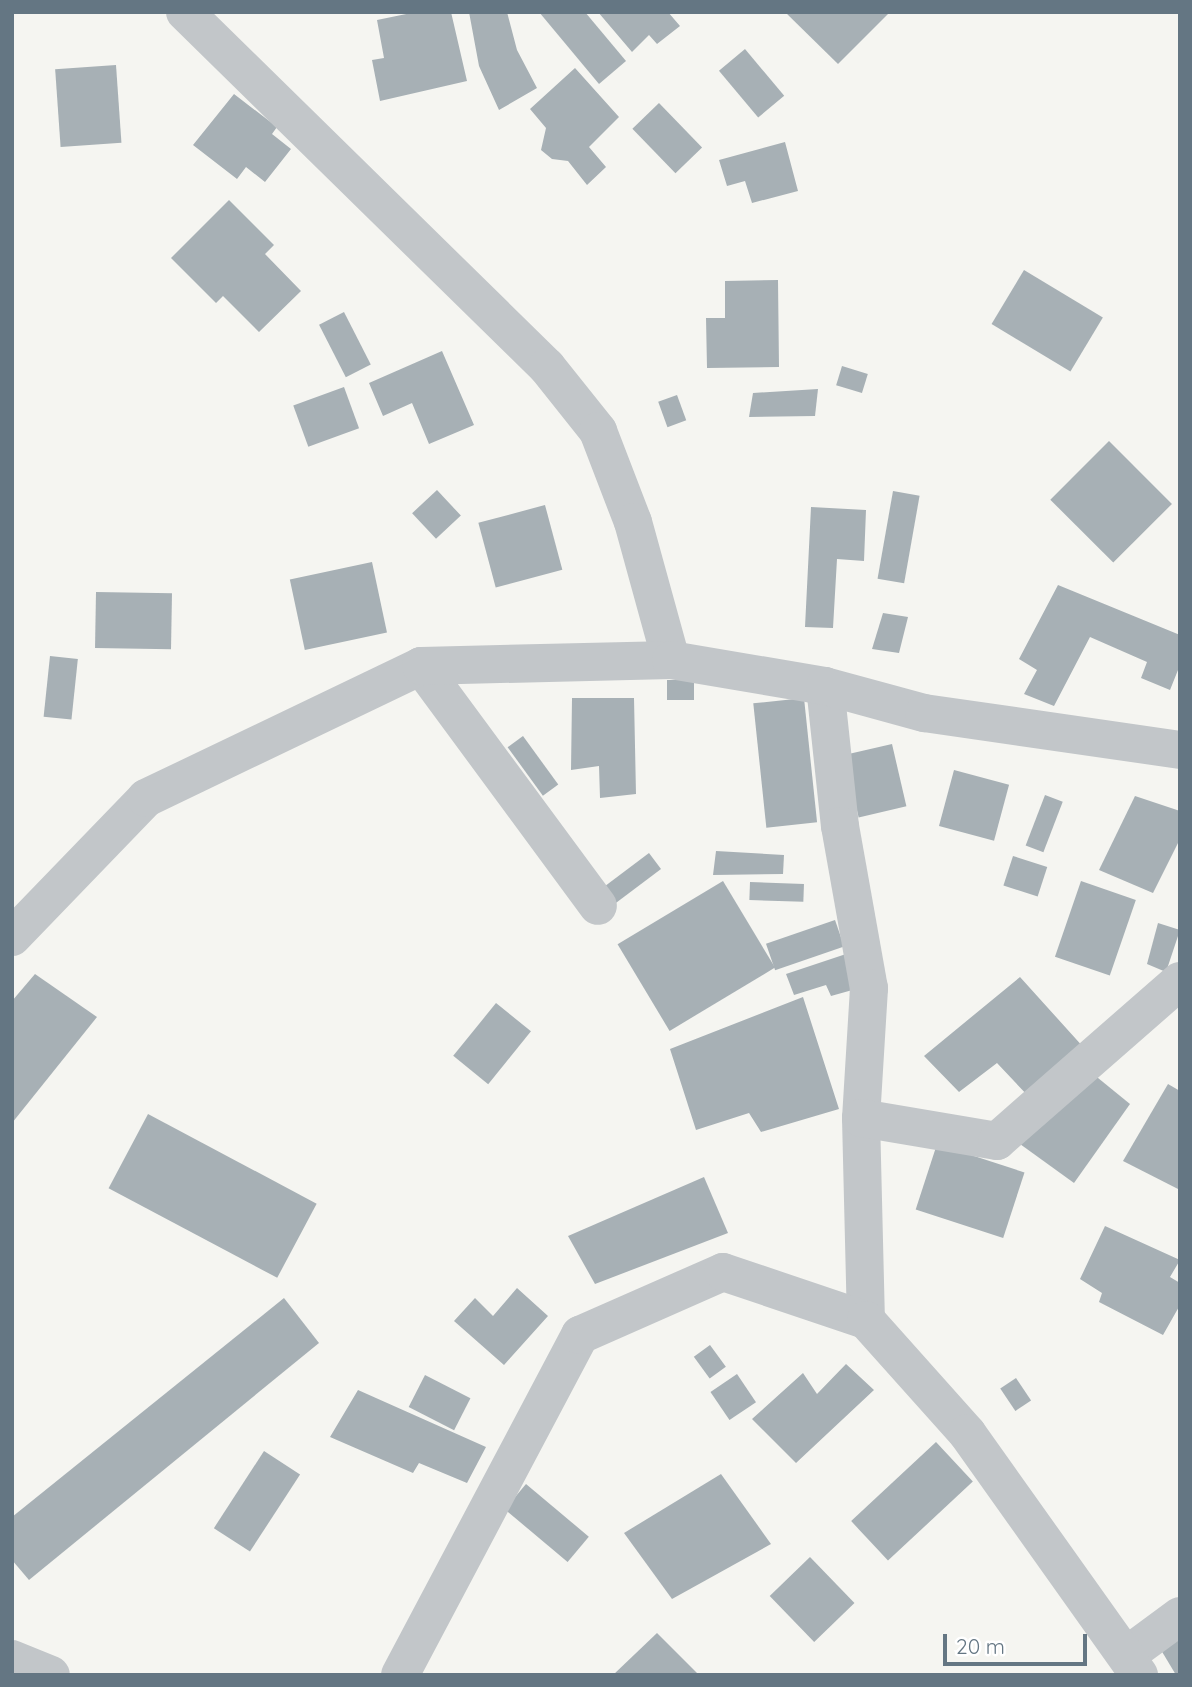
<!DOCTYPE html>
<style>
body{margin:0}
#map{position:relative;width:1192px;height:1687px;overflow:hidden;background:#f5f5f1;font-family:Quicksand,sans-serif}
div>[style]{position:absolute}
.building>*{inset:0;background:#a7b0b5;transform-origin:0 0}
.minor>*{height:38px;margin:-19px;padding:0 19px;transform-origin:19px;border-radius:19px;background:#c2c6c9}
span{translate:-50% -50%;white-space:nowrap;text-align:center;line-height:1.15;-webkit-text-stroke:7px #fff;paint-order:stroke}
.frame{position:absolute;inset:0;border:14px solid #647683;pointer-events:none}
.scale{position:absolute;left:943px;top:1634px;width:144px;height:32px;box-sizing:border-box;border:4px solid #647683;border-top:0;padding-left:9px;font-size:21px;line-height:24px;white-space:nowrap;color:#647683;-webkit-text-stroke:5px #fff;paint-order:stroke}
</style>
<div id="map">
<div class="building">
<div style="clip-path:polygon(416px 12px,451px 12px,467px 81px,380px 101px,372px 60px,384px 58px,377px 20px)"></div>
<div style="clip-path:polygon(469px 12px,507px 12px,517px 50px,537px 88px,499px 110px,479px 66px)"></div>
<div style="clip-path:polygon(539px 12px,585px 12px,626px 61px,599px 84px)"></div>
<div style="clip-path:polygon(598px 12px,668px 12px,680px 26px,657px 44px,649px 35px,632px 52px)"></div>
<div style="clip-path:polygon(785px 12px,886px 12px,888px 14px,838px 64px)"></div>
<div style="left:745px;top:49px;width:61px;height:34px;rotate:50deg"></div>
<div style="left:116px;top:65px;width:78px;height:61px;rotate:86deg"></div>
<div style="clip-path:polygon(575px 68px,619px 117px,589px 147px,606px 167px,587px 185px,568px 161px,552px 159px,541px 150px,546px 128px,530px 109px)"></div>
<div style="clip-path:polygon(234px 94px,277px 127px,272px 134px,291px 149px,265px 182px,246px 167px,237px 179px,193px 145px)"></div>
<div style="left:659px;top:103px;width:62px;height:37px;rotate:46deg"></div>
<div style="clip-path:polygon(785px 142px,798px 191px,752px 203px,745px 181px,727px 186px,719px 160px)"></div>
<div style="clip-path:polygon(229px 200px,274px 245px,265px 254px,301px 291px,259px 332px,223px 296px,216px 303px,171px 258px)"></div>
<div style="left:1024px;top:270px;width:92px;height:63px;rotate:31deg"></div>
<div style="clip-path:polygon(778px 280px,779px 367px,707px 368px,706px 318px,725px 318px,725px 281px)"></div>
<div style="left:344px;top:312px;width:59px;height:28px;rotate:63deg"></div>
<div style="clip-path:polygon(442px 351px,474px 425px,429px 444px,412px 403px,383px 416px,369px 383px)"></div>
<div style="left:842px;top:366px;width:27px;height:20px;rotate:17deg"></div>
<div style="left:344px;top:387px;width:44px;height:54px;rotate:70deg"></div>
<div style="clip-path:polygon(818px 389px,815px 416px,749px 417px,753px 393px)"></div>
<div style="left:677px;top:395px;width:27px;height:20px;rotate:70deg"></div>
<div style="left:1109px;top:441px;width:89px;height:83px;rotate:45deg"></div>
<div style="left:437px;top:490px;width:35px;height:34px;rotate:47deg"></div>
<div style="left:893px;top:491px;width:27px;height:89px;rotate:10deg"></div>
<div style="left:545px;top:505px;width:67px;height:69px;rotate:75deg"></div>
<div style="clip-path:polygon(811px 507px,866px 510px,864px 561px,837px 559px,833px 628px,805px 627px)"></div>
<div style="left:372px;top:562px;width:72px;height:84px;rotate:78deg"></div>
<div style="clip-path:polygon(1058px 585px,1180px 635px,1180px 665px,1170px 690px,1141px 678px,1147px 662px,1090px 637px,1054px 706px,1024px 694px,1037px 670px,1019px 659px)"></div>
<div style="left:96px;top:592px;width:76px;height:56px;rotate:1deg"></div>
<div style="clip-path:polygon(883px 613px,908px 617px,899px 653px,872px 649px)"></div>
<div style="left:50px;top:656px;width:28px;height:61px;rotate:6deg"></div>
<div style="left:667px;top:680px;width:27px;height:20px"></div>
<div style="clip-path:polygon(572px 698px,634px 698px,636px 794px,600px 798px,599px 766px,571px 770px)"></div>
<div style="left:804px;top:698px;width:125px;height:51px;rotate:84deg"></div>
<div style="left:523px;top:736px;width:60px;height:19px;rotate:54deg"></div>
<div style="left:892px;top:744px;width:64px;height:49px;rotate:77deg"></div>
<div style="left:954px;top:770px;width:57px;height:58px;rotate:15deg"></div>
<div style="left:1045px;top:795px;width:19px;height:54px;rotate:21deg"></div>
<div style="clip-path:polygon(1135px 796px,1180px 811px,1180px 839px,1153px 893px,1099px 870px)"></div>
<div style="clip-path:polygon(716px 851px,784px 855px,783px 874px,713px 875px)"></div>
<div style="left:649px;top:853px;width:20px;height:57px;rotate:53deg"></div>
<div style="left:1013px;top:856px;width:36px;height:31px;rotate:18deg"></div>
<div style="left:723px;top:881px;width:101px;height:123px;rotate:59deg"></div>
<div style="left:1081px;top:881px;width:58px;height:80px;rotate:19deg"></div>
<div style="left:750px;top:882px;width:54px;height:18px;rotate:2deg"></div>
<div style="left:835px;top:920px;width:28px;height:73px;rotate:71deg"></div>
<div style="clip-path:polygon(1158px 923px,1180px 930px,1166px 972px,1147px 964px)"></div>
<div style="clip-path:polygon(846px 954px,856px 989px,831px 996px,826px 985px,794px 995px,786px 974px)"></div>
<div style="clip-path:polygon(35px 974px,97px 1017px,12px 1123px,12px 1001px)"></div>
<div style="clip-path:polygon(1020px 977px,1085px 1049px,1030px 1098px,997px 1063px,959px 1092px,924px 1056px)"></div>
<div style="clip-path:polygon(803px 997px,839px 1109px,761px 1132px,749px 1113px,696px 1130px,670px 1049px)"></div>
<div style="left:496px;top:1003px;width:45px;height:68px;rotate:39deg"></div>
<div style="clip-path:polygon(1087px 1069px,1130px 1104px,1074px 1183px,1020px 1144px)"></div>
<div style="clip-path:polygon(1168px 1084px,1180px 1091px,1180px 1190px,1123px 1161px)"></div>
<div style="left:148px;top:1114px;width:191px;height:84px;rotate:28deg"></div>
<div style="left:937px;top:1144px;width:92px;height:69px;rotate:18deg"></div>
<div style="clip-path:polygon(704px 1177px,728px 1233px,595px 1284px,568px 1236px)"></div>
<div style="clip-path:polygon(1105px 1226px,1180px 1260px,1170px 1277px,1180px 1283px,1180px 1305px,1163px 1335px,1099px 1302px,1102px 1293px,1080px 1279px)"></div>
<div style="clip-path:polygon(517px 1288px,548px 1316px,504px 1365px,454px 1321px,475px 1298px,493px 1316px)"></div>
<div style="clip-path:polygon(284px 1298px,319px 1343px,29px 1580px,12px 1560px,12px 1517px)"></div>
<div style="left:710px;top:1345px;width:27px;height:20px;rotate:54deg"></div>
<div style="clip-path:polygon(846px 1364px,874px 1390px,796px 1463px,752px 1419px,803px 1373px,817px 1394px)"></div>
<div style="left:737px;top:1374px;width:34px;height:32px;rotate:56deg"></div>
<div style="left:425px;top:1375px;width:51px;height:36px;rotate:27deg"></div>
<div style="left:1016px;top:1378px;width:27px;height:19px;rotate:56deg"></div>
<div style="clip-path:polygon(358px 1390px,486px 1447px,467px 1483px,419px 1463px,413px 1473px,330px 1437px)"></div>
<div style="left:936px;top:1442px;width:54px;height:116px;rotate:47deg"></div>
<div style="left:264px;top:1451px;width:43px;height:92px;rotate:33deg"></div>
<div style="clip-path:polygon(721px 1474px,771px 1544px,672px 1599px,624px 1533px)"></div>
<div style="left:526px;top:1484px;width:82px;height:33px;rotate:40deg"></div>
<div style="left:810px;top:1557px;width:64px;height:56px;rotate:46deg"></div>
<div style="clip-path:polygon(657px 1633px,699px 1675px,613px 1675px)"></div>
<div style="clip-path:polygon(1180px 1639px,1180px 1675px,1176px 1675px,1161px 1650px)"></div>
</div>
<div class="minor">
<div style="left:185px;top:12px;width:507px;rotate:44.44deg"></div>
<div style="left:547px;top:367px;width:82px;rotate:51.4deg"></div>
<div style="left:598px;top:431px;width:97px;rotate:69deg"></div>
<div style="left:633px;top:522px;width:143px;rotate:74.6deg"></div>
<div style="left:421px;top:666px;width:298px;rotate:53.6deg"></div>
<div style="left:825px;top:686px;width:141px;rotate:83.9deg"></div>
<div style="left:840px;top:826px;width:165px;rotate:79.9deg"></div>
<div style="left:869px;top:988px;width:130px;rotate:93.5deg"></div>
<div style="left:861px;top:1118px;width:202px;rotate:88.6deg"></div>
<div style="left:12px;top:937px;width:193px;rotate:-46deg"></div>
<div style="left:146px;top:798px;width:305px;rotate:-25.6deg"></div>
<div style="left:421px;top:666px;width:250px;rotate:-1.4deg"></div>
<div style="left:671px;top:660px;width:156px;rotate:9.6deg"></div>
<div style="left:825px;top:686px;width:103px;rotate:15.3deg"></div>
<div style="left:924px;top:713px;width:259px;rotate:8.2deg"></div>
<div style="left:861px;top:1118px;width:138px;rotate:9.6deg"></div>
<div style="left:997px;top:1141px;width:243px;rotate:-41.2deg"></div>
<div style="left:1127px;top:1655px;width:66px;rotate:-36.3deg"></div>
<div style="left:12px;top:1659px;width:42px;rotate:22.3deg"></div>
<div style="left:400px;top:1675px;width:385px;rotate:-62.1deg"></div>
<div style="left:580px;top:1335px;width:156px;rotate:-23.8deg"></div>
<div style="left:723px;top:1272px;width:151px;rotate:18.6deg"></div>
<div style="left:866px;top:1320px;width:152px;rotate:48.2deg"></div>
<div style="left:967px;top:1433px;width:297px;rotate:54.6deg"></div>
</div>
<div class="frame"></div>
<div class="scale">20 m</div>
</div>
